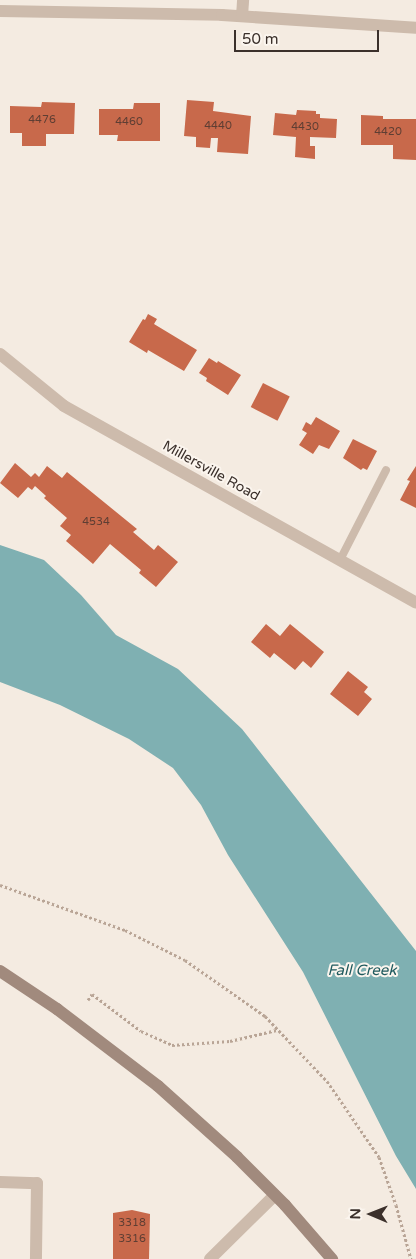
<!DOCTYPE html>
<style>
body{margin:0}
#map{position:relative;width:416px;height:1259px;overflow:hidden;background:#f4ebe1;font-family:"Varela Round",sans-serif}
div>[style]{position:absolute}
.water>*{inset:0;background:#7fb0b2}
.building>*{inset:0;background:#c8694b;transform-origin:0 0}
.path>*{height:3px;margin-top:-1.5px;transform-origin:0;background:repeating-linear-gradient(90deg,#b9a596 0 2.5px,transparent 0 5px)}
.service>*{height:8px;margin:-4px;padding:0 4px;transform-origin:4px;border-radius:4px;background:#cdbbac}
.minor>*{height:12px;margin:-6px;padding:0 6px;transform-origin:6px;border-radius:6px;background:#cdbbac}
.tertiary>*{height:12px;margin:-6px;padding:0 6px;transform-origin:6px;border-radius:6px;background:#cdbbac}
.secondary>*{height:12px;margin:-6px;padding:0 6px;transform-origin:6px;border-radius:6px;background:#a18a7d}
span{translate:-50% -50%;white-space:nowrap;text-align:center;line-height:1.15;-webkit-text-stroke:4px #fbf5ee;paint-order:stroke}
.number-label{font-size:11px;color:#5e3e33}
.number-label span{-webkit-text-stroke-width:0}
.street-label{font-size:14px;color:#3b302b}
.water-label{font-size:15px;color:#1f5a5e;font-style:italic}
.north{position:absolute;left:346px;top:1189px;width:50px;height:50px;-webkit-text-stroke:4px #fbf5ee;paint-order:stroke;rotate:271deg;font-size:14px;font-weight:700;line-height:20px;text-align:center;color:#3b302b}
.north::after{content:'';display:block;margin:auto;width:18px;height:22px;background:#3b302b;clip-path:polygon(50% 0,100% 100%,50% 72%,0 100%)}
.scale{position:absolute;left:234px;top:30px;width:145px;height:22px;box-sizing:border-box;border:2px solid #3b302b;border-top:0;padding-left:6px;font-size:15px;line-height:18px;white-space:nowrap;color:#3b302b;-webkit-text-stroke:4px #fbf5ee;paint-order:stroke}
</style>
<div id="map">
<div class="water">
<div style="clip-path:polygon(0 545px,44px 560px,81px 595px,116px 635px,178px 669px,242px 729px,416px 951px,416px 1189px,396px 1156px,303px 972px,228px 855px,201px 805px,173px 768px,129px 739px,60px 705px,0 682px)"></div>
</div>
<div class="building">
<div style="clip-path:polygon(187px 100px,214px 102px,213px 111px,251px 116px,248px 154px,217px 152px,218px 138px,211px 138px,210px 148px,196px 147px,196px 137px,184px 136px)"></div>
<div style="clip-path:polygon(42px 102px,75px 103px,74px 134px,46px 134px,46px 146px,22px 146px,22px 133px,10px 133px,10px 106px,41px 107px)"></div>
<div style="clip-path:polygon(134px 103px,160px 103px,160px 141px,117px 141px,118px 135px,99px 135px,99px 109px,133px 109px)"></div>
<div style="clip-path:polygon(297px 110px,316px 111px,316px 114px,320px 114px,320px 118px,337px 119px,336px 138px,310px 137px,310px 146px,315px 146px,315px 159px,295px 157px,296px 137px,273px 135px,275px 113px,296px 115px)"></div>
<div style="clip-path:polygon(361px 115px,383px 116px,383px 119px,416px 119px,416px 160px,393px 159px,393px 145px,361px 145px)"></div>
<div style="clip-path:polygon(148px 314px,157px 319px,154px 324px,197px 350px,184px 371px,148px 350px,147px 353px,129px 342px,143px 319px,145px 320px)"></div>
<div style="clip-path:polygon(209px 358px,217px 363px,218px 361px,241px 375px,228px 395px,206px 381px,207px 378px,199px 373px)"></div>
<div style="left:263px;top:383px;width:30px;height:27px;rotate:27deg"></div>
<div style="clip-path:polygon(316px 417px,340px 431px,329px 449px,319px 445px,313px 454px,299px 445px,307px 433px,302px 430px,306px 422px,311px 425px)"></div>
<div style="clip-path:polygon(353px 439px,377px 451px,367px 470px,363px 468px,361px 470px,343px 458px)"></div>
<div style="clip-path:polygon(15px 463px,31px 477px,35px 473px,39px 477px,47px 466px,62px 478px,67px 472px,137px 529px,133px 532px,154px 550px,158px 545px,178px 562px,156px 587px,139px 573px,141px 570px,110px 544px,93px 564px,66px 541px,71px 535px,60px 526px,67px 518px,44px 498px,46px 496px,35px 486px,32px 490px,28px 487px,18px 498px,0 483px)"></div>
<div style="clip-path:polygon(416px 466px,416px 508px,400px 500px,410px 481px,407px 480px)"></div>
<div style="clip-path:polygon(266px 624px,280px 636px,290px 624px,324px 652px,311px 668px,303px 661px,295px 670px,274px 653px,270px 658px,251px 642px)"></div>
<div style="clip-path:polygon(348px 671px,368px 687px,364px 692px,372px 699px,358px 716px,330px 694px)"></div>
<div style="clip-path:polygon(132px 1210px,150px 1214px,149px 1259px,113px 1259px,113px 1213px)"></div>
</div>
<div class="path">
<div style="left:0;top:885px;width:133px;rotate:19.8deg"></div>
<div style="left:125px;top:930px;width:67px;rotate:26.6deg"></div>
<div style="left:185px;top:960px;width:98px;rotate:35deg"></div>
<div style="left:265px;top:1016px;width:90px;rotate:46.4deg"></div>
<div style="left:327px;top:1081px;width:92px;rotate:55.6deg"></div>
<div style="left:379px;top:1157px;width:51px;rotate:70.5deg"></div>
<div style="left:396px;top:1205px;width:56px;rotate:74.5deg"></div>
<div style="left:88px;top:1000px;width:7px;rotate:-56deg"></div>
<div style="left:92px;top:994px;width:61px;rotate:37.1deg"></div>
<div style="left:141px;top:1031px;width:34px;rotate:24deg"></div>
<div style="left:172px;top:1045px;width:58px;rotate:-3.9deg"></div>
<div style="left:230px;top:1041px;width:48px;rotate:-13.2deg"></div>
</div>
<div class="service">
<div style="left:340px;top:560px;width:101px;rotate:-62.9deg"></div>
</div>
<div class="minor">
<div style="left:0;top:11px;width:222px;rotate:1deg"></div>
<div style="left:222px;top:15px;width:194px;rotate:3.8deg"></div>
<div style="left:242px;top:16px;width:16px;rotate:-86deg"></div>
<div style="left:0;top:1182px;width:37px;rotate:2deg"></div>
<div style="left:37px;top:1183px;width:76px;rotate:90.8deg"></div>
<div style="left:210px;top:1259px;width:91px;rotate:-44.6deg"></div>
</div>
<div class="tertiary">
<div style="left:0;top:354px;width:82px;rotate:39.1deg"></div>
<div style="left:64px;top:406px;width:403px;rotate:29.2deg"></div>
</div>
<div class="secondary">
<div style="left:0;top:971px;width:69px;rotate:33.7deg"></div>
<div style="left:57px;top:1009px;width:127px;rotate:37.3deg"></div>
<div style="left:158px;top:1086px;width:106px;rotate:41.9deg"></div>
<div style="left:237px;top:1157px;width:68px;rotate:45deg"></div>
<div style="left:285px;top:1205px;width:72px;rotate:49deg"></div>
</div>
<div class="number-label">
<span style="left:42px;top:120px">4476</span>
<span style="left:129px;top:122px">4460</span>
<span style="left:218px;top:126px">4440</span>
<span style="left:305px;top:127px">4430</span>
<span style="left:388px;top:132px">4420</span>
<span style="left:96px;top:522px">4534</span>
<span style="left:132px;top:1223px">3318</span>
<span style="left:132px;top:1239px">3316</span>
</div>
<div class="street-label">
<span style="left:211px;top:471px;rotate:29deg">Millersville Road</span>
</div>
<div class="water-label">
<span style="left:362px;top:971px">Fall Creek</span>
</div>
<div class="north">N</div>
<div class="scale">50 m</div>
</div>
